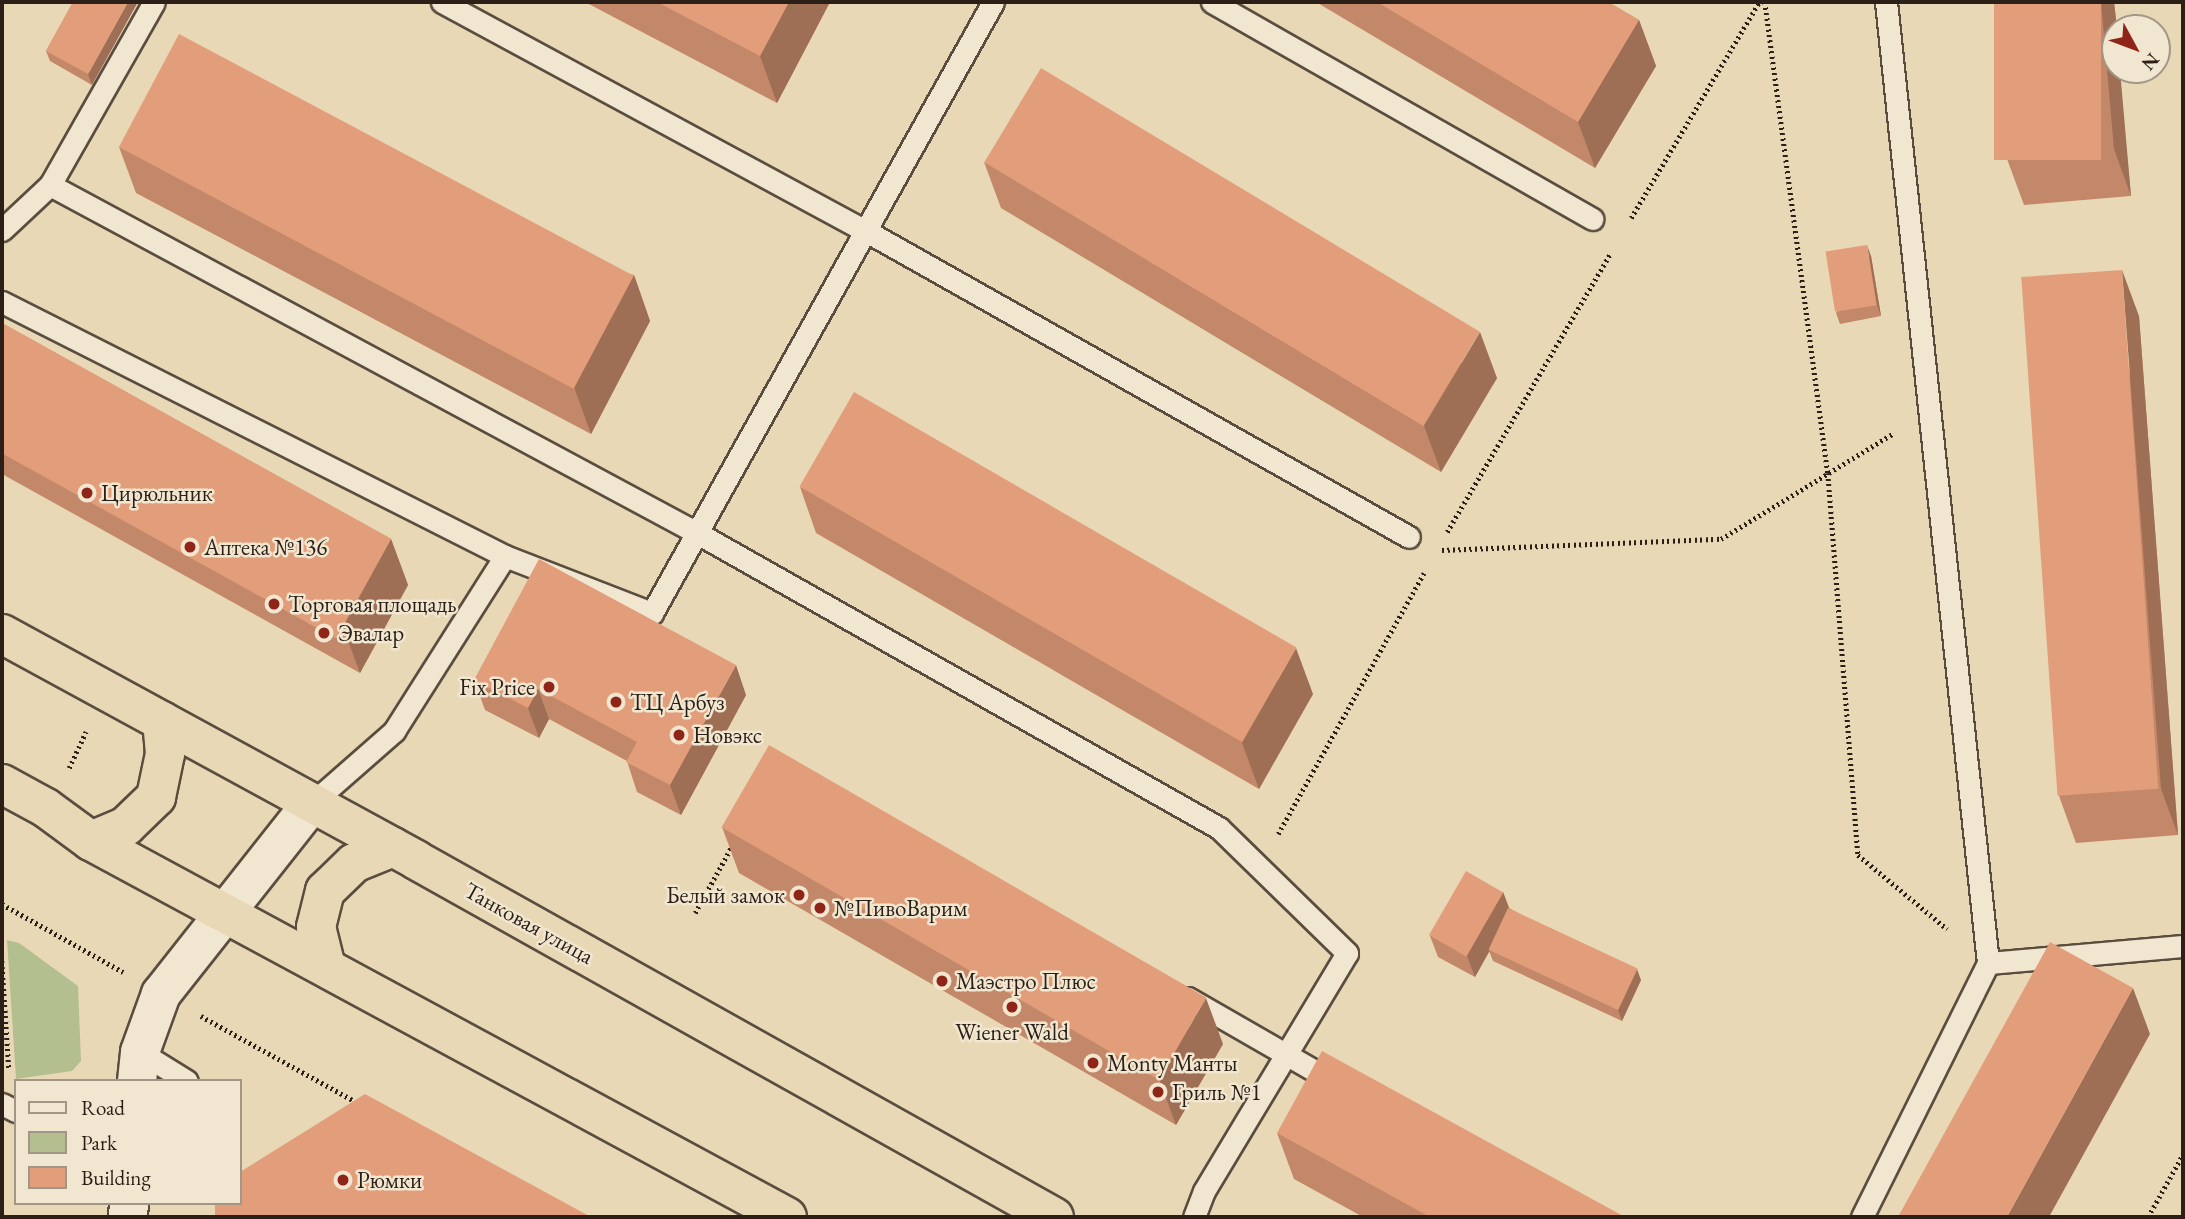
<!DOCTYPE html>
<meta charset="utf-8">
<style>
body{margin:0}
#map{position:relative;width:2185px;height:1219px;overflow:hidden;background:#e9d8b6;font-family:"EB Garamond",serif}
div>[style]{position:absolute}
.green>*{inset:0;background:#b4bf90}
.path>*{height:4.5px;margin-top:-2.25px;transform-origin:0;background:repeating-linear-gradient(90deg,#2b1f17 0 2px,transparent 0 5.5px)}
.roads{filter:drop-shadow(2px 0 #5a4d3f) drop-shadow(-2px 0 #5a4d3f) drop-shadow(0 2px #5a4d3f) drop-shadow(0 -2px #5a4d3f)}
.lane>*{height:21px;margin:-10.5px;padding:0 10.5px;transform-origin:10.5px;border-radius:10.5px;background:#f1e6d0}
.street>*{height:38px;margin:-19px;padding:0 19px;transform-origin:19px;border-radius:19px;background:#f1e6d0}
.highway>*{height:38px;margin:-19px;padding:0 19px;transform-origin:19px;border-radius:19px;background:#e9d8b6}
.wall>*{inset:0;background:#c28869}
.shaded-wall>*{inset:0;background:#9e6f55}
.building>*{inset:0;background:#e29e7a;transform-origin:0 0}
.dots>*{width:19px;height:19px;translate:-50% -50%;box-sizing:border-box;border:4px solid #f1e6d0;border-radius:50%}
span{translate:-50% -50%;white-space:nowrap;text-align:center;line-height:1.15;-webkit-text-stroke:5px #f1e6d0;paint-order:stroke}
.poi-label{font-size:23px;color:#2b1f17}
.left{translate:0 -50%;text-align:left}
.right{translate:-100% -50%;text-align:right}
.street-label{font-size:23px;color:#2b1f17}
.frame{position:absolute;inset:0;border:4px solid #2b1f17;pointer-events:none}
.legend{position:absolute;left:14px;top:1079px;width:228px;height:126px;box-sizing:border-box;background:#f1e6d0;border:2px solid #a29686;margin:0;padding:9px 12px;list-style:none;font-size:21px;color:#2b1f17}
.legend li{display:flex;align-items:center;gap:14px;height:35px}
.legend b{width:35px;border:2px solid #a29686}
.north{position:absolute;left:2101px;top:14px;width:70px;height:70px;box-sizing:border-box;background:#f1e6d0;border:2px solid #a29686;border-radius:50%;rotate:131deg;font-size:19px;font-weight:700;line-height:28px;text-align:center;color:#2b1f17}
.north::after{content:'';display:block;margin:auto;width:24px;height:32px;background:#8f2418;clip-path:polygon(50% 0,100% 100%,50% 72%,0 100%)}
</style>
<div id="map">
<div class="green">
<div style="clip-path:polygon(7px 940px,19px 943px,78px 986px,81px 1061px,72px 1071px,16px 1079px)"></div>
</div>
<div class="path">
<div style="left:1765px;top:2px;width:475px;rotate:82.4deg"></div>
<div style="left:1828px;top:473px;width:383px;rotate:85.5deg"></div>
<div style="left:1858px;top:855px;width:116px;rotate:39.7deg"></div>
<div style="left:1631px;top:218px;width:251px;rotate:-59.3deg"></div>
<div style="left:1447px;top:532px;width:324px;rotate:-59.6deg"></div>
<div style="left:1442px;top:550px;width:279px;rotate:-2.3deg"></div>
<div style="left:1721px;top:539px;width:203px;rotate:-31.5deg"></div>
<div style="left:69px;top:768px;width:40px;rotate:-65deg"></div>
<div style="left:1278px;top:834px;width:299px;rotate:-60.8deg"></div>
<div style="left:2px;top:904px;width:139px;rotate:29.3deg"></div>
<div style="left:695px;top:913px;width:77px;rotate:-61.1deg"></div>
<div style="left:2px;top:961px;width:108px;rotate:86.3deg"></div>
<div style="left:201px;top:1016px;width:179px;rotate:29deg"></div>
<div style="left:2148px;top:1217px;width:72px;rotate:-60.9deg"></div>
</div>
<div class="roads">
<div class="lane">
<div style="left:442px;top:2px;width:482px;rotate:28.4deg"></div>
<div style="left:866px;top:231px;width:623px;rotate:29.4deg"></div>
<div style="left:1212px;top:2px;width:438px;rotate:29.7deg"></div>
<div style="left:50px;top:185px;width:737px;rotate:28.27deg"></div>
<div style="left:699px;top:534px;width:597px;rotate:29.48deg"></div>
<div style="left:1219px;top:828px;width:179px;rotate:44.3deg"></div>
<div style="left:1347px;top:953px;width:278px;rotate:121deg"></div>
<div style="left:1204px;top:1191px;width:28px;rotate:111deg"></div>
<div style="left:2px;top:230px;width:66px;rotate:-43.2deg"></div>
<div style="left:50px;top:185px;width:210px;rotate:-60.4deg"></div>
<div style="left:2px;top:302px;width:563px;rotate:26.79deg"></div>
<div style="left:311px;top:804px;width:111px;rotate:-41.3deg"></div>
<div style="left:394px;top:731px;width:207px;rotate:-57.6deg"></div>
<div style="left:505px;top:556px;width:158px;rotate:21.2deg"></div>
<div style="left:652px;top:613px;width:700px;rotate:-60.83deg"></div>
<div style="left:1988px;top:963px;width:196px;rotate:-5deg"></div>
<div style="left:1188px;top:998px;width:171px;rotate:29.9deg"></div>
<div style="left:140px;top:1052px;width:55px;rotate:31.7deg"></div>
<div style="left:2px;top:1104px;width:16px;rotate:27deg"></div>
<div style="left:1862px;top:1217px;width:284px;rotate:-63.6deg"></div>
<div style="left:1988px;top:963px;width:966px;rotate:-96.06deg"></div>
</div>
<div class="street">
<div style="left:137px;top:1081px;width:29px;rotate:-84deg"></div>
<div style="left:140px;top:1052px;width:62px;rotate:-70.1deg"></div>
<div style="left:161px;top:994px;width:242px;rotate:-51.7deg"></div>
<div style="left:128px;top:1217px;width:14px;rotate:-86deg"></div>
</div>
<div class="highway">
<div style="left:2px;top:634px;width:472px;rotate:28.6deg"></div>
<div style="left:416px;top:860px;width:731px;rotate:29.23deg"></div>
<div style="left:2px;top:784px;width:50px;rotate:28.6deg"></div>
<div style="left:46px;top:808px;width:56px;rotate:36.3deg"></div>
<div style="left:91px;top:841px;width:791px;rotate:28.38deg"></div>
<div style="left:91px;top:841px;width:38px;rotate:-23deg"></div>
<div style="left:126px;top:826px;width:42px;rotate:-44deg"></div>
<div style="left:156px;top:797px;width:44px;rotate:-78.2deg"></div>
<div style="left:165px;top:754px;width:33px;rotate:-95deg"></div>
<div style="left:326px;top:967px;width:41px;rotate:-104deg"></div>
<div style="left:316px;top:927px;width:37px;rotate:-76deg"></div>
<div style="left:325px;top:891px;width:40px;rotate:-44deg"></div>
<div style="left:354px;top:863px;width:42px;rotate:-22.3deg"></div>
</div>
</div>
<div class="wall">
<div style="clip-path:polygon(73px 2px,92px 85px,50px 61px,46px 51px)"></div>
<div style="clip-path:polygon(585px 2px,830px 2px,777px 103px)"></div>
<div style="clip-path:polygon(1316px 2px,1608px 2px,1639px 20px,1656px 66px,1595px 168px)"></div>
<div style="clip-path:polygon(1994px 2px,2114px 2px,2117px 28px,2115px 28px,2131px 196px,2024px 205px,2007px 159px)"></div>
<div style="clip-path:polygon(119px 147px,634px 275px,650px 321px,591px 434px,136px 193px)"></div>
<div style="clip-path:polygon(984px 162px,1497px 378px,1441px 472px,1001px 208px)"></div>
<div style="clip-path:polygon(1871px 256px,1881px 316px,1840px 324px,1836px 313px)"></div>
<div style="clip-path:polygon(2139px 316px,2178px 835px,2076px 843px,2059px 796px)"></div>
<div style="clip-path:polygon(2px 323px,391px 539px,408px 585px,360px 673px,2px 474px)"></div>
<div style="clip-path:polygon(800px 487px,1313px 694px,1259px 789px,816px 533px)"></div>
<div style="clip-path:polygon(474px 680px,746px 695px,681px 815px,637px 792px,627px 761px,549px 719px,539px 738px,485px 710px)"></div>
<div style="clip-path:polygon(722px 827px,1223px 1044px,1176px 1125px,739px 873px)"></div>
<div style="clip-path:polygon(1503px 892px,1509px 908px,1641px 980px,1622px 1021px,1493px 961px,1489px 951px,1475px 977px,1438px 957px,1430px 936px)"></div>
<div style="clip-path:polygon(1277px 1133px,1625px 1217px,1363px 1217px,1294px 1179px)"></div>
</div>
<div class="shaded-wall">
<div style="clip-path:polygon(128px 2px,138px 2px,92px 85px,88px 74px)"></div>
<div style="clip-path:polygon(789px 2px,830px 2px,777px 103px,760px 56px)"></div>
<div style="clip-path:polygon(2101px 2px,2114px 2px,2117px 28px,2115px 28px,2115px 70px,2120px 70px,2131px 196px,2114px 149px)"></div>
<div style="clip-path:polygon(1639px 20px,1656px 66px,1595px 168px,1578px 122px)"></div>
<div style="clip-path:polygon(1867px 245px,1871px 256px,1881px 316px,1877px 305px)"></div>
<div style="clip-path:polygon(2122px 270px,2139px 316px,2178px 835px,2161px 789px)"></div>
<div style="clip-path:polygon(634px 275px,650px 321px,591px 434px,574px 387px)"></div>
<div style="clip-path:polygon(1480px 332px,1497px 378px,1441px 472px,1424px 426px)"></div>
<div style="clip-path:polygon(391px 539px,408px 585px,360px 673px,343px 627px)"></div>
<div style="clip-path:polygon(1296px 648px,1313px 694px,1259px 789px,1242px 743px)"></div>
<div style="clip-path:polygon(736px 665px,746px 695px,681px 815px,670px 785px)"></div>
<div style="clip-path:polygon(538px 689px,549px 719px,539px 738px,528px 708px)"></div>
<div style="clip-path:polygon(1503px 892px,1511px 913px,1475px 977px,1467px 956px)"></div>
<div style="clip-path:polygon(1637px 969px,1641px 980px,1622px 1021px,1618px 1010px)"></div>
<div style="clip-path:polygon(2133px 988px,2150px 1034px,2049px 1217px,2007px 1217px)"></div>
<div style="clip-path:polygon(1206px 998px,1223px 1044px,1176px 1125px,1159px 1079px)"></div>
</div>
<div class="building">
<div style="clip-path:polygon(73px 2px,128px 2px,88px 74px,46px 51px)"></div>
<div style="clip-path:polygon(657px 2px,789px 2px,760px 56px)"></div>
<div style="clip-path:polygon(1377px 2px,1608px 2px,1639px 20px,1578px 122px)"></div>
<div style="left:1994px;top:2px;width:107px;height:158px"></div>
<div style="left:179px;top:34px;width:515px;height:128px;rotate:28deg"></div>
<div style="left:1041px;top:68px;width:512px;height:110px;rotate:31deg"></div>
<div style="left:1867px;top:245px;width:61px;height:42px;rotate:81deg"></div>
<div style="left:2122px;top:270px;width:520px;height:101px;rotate:86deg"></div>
<div style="left:2px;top:323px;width:445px;height:114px;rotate:29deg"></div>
<div style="left:854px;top:392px;width:511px;height:109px;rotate:30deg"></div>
<div style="clip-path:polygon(539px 559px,736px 665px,670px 785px,626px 762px,637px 742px,538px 689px,528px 708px,474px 680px)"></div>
<div style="left:769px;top:745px;width:505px;height:95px;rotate:30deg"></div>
<div style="left:1466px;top:871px;width:43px;height:74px;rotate:30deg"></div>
<div style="left:1508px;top:908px;width:143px;height:46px;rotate:25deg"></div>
<div style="clip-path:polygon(2050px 942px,2133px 988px,2007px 1217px,1898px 1217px)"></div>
<div style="clip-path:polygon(1322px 1051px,1625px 1217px,1430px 1217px,1277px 1133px)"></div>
<div style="clip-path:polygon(365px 1094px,591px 1217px,215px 1217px,215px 1203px,240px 1203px,240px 1172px)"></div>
</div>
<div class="dots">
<div style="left:87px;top:493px;background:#8f2418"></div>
<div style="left:190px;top:547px;background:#8f2418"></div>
<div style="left:274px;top:604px;background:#8f2418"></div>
<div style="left:324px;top:633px;background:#8f2418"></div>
<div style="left:549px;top:687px;background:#8f2418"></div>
<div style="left:616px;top:702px;background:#8f2418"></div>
<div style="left:679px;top:735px;background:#8f2418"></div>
<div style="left:799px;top:895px;background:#8f2418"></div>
<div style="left:820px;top:908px;background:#8f2418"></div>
<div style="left:942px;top:981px;background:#8f2418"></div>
<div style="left:1012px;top:1007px;background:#8f2418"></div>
<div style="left:1093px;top:1063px;background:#8f2418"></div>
<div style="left:1158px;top:1092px;background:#8f2418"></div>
<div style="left:343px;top:1180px;background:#8f2418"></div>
</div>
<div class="poi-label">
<span class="left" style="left:101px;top:493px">Цирюльник</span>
<span class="left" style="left:204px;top:547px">Аптека №136</span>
<span class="left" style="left:288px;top:604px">Торговая площадь</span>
<span class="left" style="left:338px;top:633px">Эвалар</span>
<span class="right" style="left:535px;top:687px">Fix Price</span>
<span class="left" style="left:630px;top:702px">ТЦ Арбуз</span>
<span class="left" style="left:693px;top:735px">Новэкс</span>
<span class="right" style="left:785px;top:895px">Белый замок</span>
<span class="left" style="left:834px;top:908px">№ПивоВарим</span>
<span class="left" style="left:956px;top:981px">Маэстро Плюс</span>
<span style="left:1012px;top:1032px">Wiener Wald</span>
<span class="left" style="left:1107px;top:1063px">Monty Манты</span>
<span class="left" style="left:1172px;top:1092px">Гриль №1</span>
<span class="left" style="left:357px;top:1180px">Рюмки</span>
</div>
<div class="street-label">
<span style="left:529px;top:923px;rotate:29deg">Танковая улица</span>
</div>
<div class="frame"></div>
<ul class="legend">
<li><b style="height:9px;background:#f1e6d0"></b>Road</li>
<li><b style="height:19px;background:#b4bf90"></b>Park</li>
<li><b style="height:19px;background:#e29e7a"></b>Building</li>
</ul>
<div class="north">N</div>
</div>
